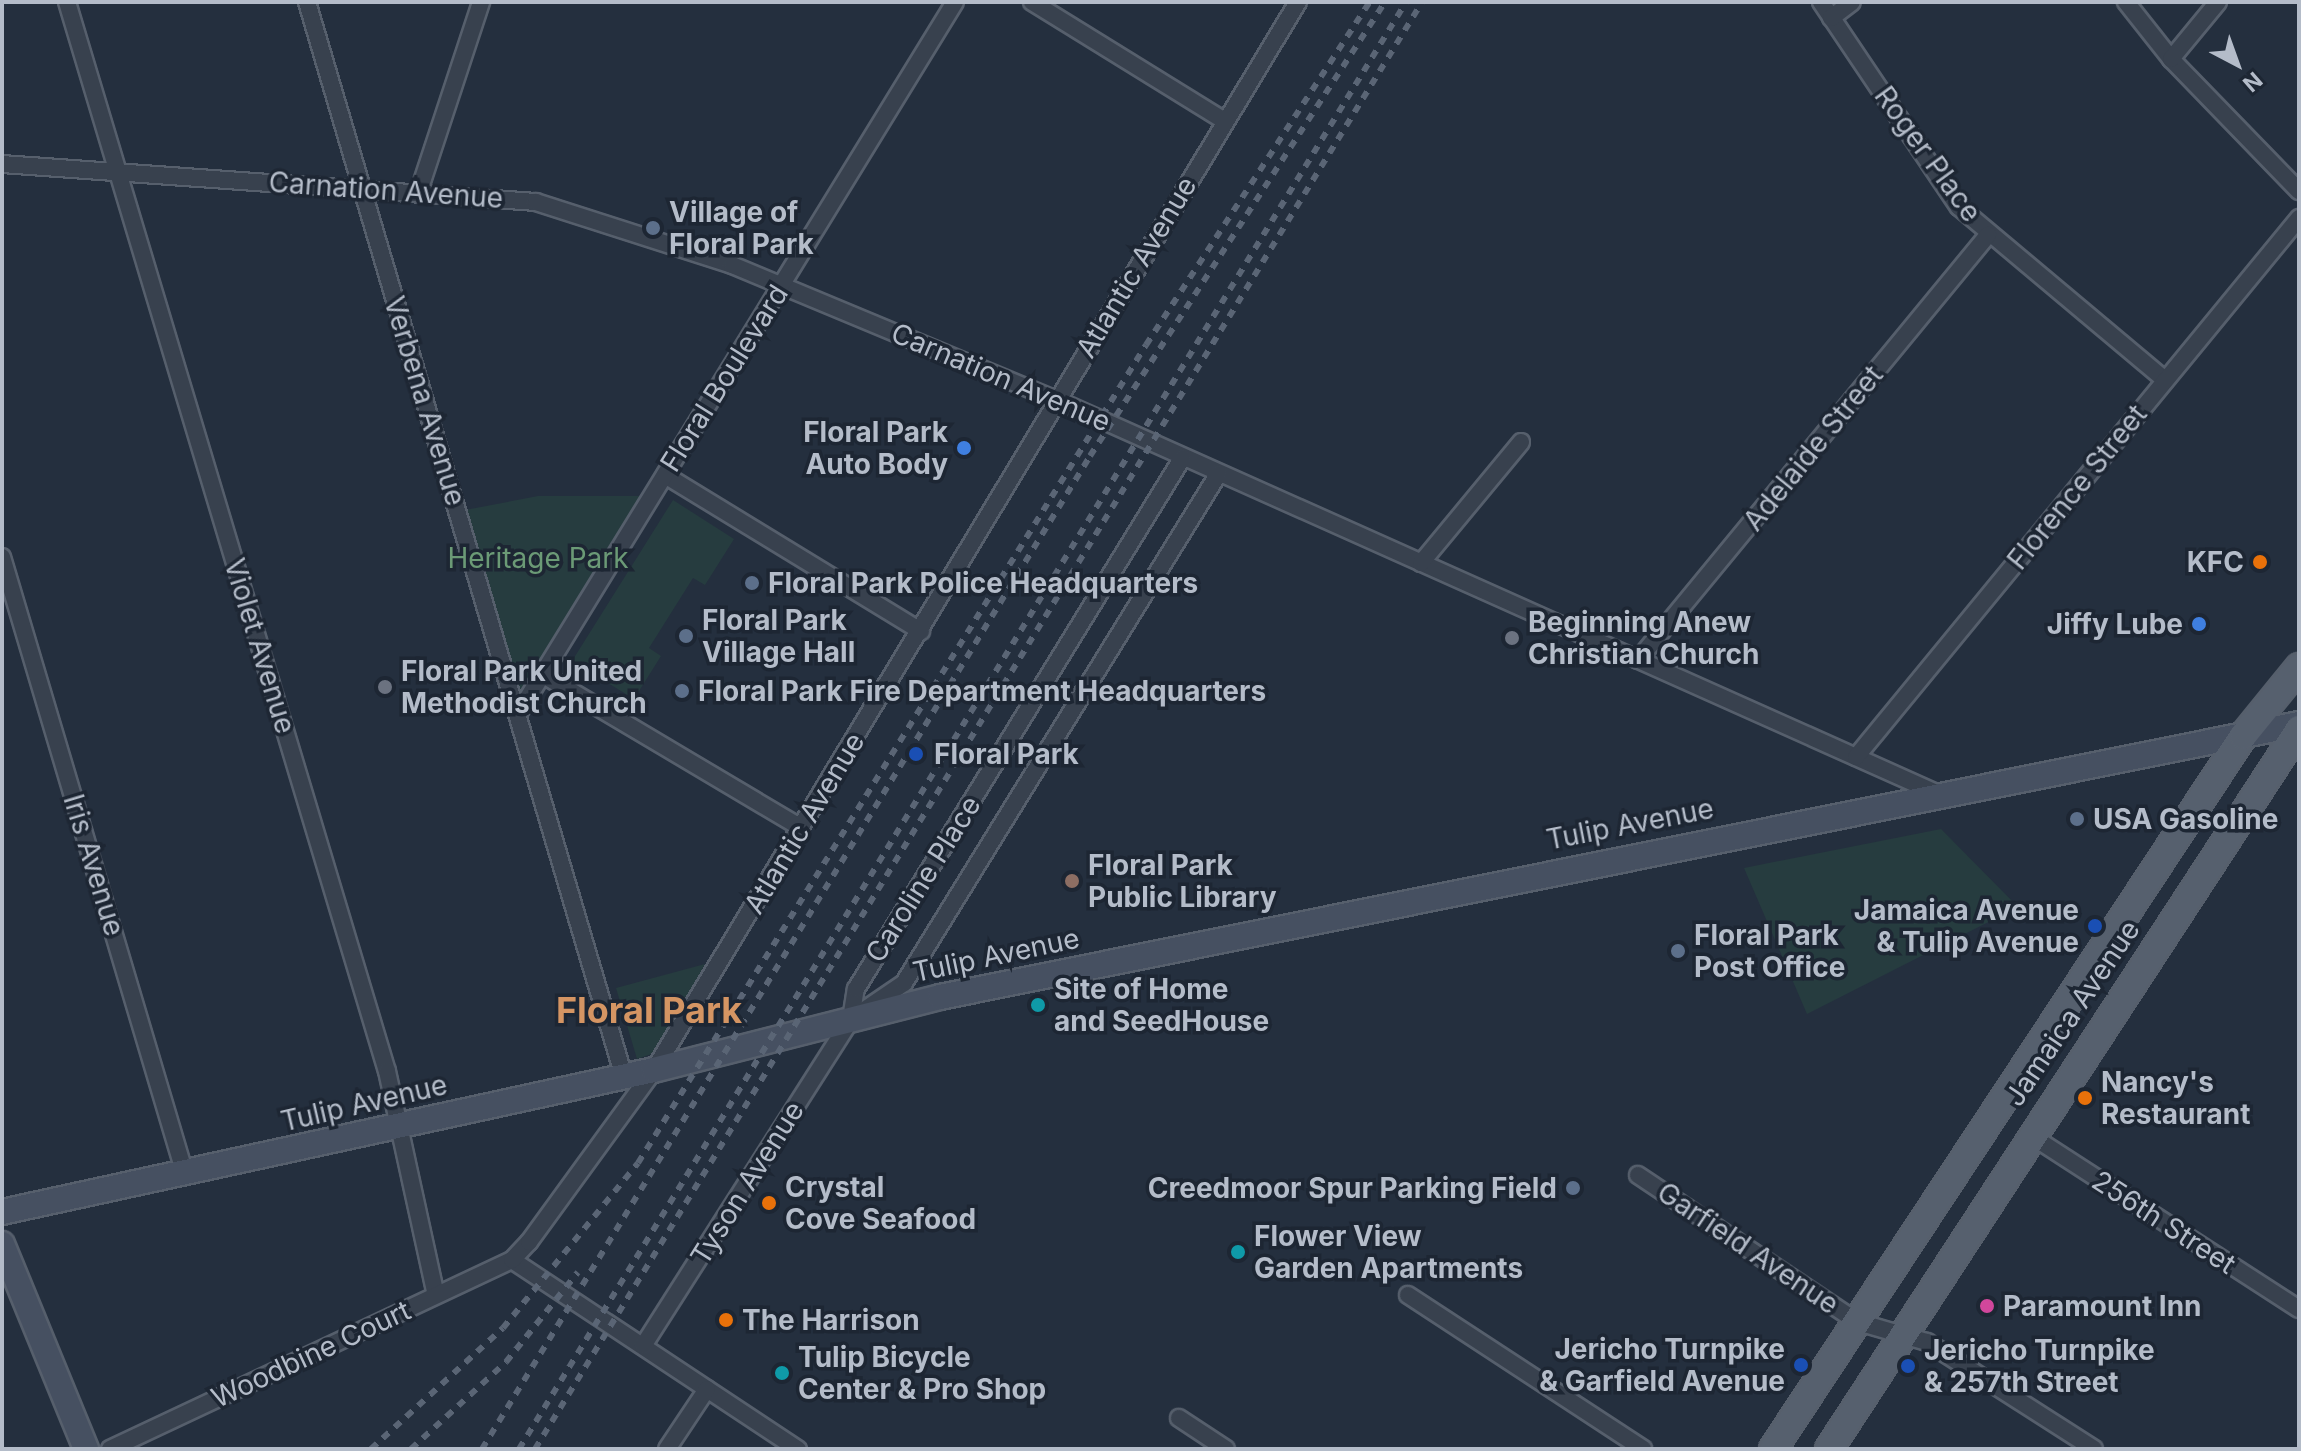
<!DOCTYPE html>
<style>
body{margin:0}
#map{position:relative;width:2301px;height:1451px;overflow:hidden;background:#242f3e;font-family:Inter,sans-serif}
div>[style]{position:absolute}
.green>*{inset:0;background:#263c3f}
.roads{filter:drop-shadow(2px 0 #565f6c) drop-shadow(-2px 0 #565f6c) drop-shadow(0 2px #565f6c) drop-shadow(0 -2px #565f6c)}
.street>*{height:16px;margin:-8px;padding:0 8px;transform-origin:8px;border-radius:8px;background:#38414e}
.secondary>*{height:24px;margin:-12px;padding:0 12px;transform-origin:12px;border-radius:12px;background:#465061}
.primary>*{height:26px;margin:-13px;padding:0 13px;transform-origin:13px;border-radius:13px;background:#56606e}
.rail>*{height:6px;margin-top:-3px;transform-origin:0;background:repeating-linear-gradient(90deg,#5a6575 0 8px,transparent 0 16px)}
.dots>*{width:22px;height:22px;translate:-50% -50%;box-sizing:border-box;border:4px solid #1d2633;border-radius:50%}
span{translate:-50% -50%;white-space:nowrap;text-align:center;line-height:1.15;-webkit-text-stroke:7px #1d2633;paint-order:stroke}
.street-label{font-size:28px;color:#b4bcc9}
.poi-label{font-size:28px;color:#b4bcc9;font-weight:700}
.left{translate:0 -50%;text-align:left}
.right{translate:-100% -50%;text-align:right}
.park-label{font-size:28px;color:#6b9a76}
.district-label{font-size:36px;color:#d59563;font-weight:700}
.frame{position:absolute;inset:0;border:4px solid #b4bcc9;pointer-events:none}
.north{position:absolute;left:2197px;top:24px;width:80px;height:80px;-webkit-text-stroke:6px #1d2633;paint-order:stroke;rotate:139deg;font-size:22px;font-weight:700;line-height:32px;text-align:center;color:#b4bcc9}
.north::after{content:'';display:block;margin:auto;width:28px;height:36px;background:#b4bcc9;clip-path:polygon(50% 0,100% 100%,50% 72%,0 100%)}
</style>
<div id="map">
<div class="green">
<div style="clip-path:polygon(538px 496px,648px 496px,519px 706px,460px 511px)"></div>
<div style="clip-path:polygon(673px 500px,734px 539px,705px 585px,693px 578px,649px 648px,661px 656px,634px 699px,572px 661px)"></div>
<div style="clip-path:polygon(1941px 829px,2018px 907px,1807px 1014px,1744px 868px)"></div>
<div style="clip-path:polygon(705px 964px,660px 1051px,637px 1059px,616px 988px)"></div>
</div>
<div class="roads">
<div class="street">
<div style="left:67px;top:2px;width:1116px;rotate:73.34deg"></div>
<div style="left:387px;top:1071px;width:229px;rotate:77.7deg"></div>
<div style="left:307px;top:2px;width:1121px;rotate:73.57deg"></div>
<div style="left:1032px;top:2px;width:227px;rotate:31.7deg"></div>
<div style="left:1821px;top:2px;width:247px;rotate:56.1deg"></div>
<div style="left:1959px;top:207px;width:269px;rotate:40deg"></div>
<div style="left:2126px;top:2px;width:73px;rotate:51.7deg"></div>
<div style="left:2171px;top:59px;width:184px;rotate:45.9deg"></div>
<div style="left:1831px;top:18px;width:26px;rotate:-37deg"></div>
<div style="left:2171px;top:59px;width:74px;rotate:-50.5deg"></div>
<div style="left:2px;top:164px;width:535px;rotate:4.07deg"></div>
<div style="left:536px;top:202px;width:206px;rotate:17.8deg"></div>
<div style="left:732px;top:265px;width:352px;rotate:22.6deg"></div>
<div style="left:1057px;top:400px;width:968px;rotate:24.08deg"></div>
<div style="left:419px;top:191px;width:199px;rotate:-71.8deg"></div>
<div style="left:665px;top:475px;width:300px;rotate:31.4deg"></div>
<div style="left:2px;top:557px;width:644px;rotate:73.48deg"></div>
<div style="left:1421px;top:563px;width:157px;rotate:-50.4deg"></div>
<div style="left:1638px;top:660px;width:551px;rotate:-50.53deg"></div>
<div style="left:542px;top:674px;width:301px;rotate:30.7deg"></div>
<div style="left:518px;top:714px;width:835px;rotate:-58.46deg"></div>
<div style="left:1856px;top:757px;width:698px;rotate:-50.58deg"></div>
<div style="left:851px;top:1019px;width:30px;rotate:-81deg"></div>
<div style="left:856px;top:989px;width:624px;rotate:-58.42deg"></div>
<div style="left:2030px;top:1135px;width:320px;rotate:32.9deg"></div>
<div style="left:1638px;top:1175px;width:265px;rotate:33.8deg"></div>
<div style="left:1858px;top:1322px;width:72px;rotate:16.2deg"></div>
<div style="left:1927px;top:1342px;width:198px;rotate:32.6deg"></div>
<div style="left:512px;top:1260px;width:343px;rotate:33.5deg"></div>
<div style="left:1408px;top:1295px;width:281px;rotate:33.2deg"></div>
<div style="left:643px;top:1346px;width:388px;rotate:-57.5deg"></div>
<div style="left:851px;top:1019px;width:64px;rotate:-34.2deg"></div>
<div style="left:904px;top:983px;width:599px;rotate:-58.3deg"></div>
<div style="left:1179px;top:1418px;width:56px;rotate:33.4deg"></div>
<div style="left:110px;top:1449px;width:444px;rotate:-25.2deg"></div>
<div style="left:512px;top:1260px;width:25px;rotate:-47deg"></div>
<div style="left:529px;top:1242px;width:213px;rotate:-54deg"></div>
<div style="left:654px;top:1070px;width:1247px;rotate:-58.91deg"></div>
<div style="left:667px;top:1449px;width:72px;rotate:-56.3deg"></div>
</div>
<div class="secondary">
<div style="left:2px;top:1212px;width:667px;rotate:-12.29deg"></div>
<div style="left:654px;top:1070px;width:295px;rotate:-14.3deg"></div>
<div style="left:940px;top:997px;width:1386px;rotate:-11.36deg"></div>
<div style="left:2px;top:1244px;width:222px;rotate:67.7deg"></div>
</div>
<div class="primary">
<div style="left:1773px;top:1449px;width:854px;rotate:-56.61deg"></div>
<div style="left:2243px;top:736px;width:89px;rotate:-50.9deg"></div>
<div style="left:1829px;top:1449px;width:860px;rotate:-56.86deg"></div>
</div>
</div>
<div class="rail">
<div style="left:371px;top:1449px;width:179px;rotate:-42.5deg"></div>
<div style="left:503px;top:1328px;width:213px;rotate:-50.7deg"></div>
<div style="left:638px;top:1163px;width:963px;rotate:-58.16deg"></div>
<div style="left:1146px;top:345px;width:410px;rotate:-56.9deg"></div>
<div style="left:411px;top:1449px;width:129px;rotate:-42.5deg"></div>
<div style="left:506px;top:1362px;width:115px;rotate:-51.3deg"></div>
<div style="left:482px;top:1449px;width:1164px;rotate:-58.52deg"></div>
<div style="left:1090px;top:456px;width:541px;rotate:-56.99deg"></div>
<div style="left:519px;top:1449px;width:1697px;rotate:-58.49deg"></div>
<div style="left:535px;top:1449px;width:1697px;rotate:-58.49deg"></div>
</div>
<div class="dots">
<div style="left:653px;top:228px;background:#5c6f8a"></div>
<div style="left:964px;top:448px;background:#3f7fe0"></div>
<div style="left:2260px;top:562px;background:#e8710a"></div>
<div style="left:752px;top:583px;background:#5c6f8a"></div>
<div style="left:2199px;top:624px;background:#3f7fe0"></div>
<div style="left:686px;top:636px;background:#5c6f8a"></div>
<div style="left:1512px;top:638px;background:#6b7280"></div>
<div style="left:385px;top:687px;background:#6b7280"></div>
<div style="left:682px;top:691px;background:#5c6f8a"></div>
<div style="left:916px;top:754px;background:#1a4fb4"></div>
<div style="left:2077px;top:819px;background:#5c6f8a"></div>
<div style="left:1072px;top:881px;background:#8d6e63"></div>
<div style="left:2095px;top:926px;background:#1a4fb4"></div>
<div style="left:1678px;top:951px;background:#5c6f8a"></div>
<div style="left:1038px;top:1005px;background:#0f9aa8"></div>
<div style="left:2085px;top:1098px;background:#e8710a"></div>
<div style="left:1573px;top:1188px;background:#5c6f8a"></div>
<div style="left:769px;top:1203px;background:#e8710a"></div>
<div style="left:1238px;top:1252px;background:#0f9aa8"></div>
<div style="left:1987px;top:1306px;background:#d1479c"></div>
<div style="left:726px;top:1320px;background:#e8710a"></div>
<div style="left:1801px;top:1365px;background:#1a4fb4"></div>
<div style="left:1908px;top:1366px;background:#1a4fb4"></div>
<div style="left:782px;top:1373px;background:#0f9aa8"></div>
</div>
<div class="street-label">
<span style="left:1928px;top:154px;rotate:54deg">Roger Place</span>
<span style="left:386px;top:190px;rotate:4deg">Carnation Avenue</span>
<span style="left:1136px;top:267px;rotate:-59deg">Atlantic Avenue</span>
<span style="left:1001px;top:377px;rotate:23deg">Carnation Avenue</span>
<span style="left:724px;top:378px;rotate:-58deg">Floral Boulevard</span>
<span style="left:425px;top:401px;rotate:73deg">Verbena Avenue</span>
<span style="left:1813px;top:448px;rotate:-51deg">Adelaide Street</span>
<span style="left:2077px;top:487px;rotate:-51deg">Florence Street</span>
<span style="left:260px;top:646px;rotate:73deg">Violet Avenue</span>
<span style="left:804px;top:823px;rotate:-59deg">Atlantic Avenue</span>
<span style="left:1630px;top:824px;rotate:-11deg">Tulip Avenue</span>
<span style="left:94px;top:865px;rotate:73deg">Iris Avenue</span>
<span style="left:923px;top:879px;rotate:-58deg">Caroline Place</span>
<span style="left:996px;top:955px;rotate:-12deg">Tulip Avenue</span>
<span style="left:2072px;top:1013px;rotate:-56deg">Jamaica Avenue</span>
<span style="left:364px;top:1103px;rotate:-13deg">Tulip Avenue</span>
<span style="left:747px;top:1183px;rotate:-58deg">Tyson Avenue</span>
<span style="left:2164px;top:1222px;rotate:33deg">256th Street</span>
<span style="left:1748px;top:1248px;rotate:34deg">Garfield Avenue</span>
<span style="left:311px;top:1354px;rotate:-25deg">Woodbine Court</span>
</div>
<div class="poi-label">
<span class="left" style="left:669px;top:228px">Village of<br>Floral Park</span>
<span class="right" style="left:948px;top:448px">Floral Park<br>Auto Body</span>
<span class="right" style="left:2244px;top:562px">KFC</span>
<span class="left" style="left:768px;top:583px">Floral Park Police Headquarters</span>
<span class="left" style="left:702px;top:636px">Floral Park<br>Village Hall</span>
<span class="left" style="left:1528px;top:638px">Beginning Anew<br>Christian Church</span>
<span class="right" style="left:2183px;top:624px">Jiffy Lube</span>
<span class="left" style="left:401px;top:687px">Floral Park United<br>Methodist Church</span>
<span class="left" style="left:698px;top:691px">Floral Park Fire Department Headquarters</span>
<span class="left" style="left:934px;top:754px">Floral Park</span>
<span class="left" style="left:2093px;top:819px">USA Gasoline</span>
<span class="left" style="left:1088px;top:881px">Floral Park<br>Public Library</span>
<span class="right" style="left:2079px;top:926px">Jamaica Avenue<br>&amp; Tulip Avenue</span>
<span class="left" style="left:1694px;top:951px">Floral Park<br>Post Office</span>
<span class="left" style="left:1054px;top:1005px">Site of Home<br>and SeedHouse</span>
<span class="left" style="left:2101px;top:1098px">Nancy's<br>Restaurant</span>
<span class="left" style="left:785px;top:1203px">Crystal<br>Cove Seafood</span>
<span class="right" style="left:1557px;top:1188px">Creedmoor Spur Parking Field</span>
<span class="left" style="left:1254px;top:1252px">Flower View<br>Garden Apartments</span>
<span class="left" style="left:2003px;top:1306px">Paramount Inn</span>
<span class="left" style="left:742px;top:1320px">The Harrison</span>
<span class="right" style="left:1785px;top:1365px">Jericho Turnpike<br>&amp; Garfield Avenue</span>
<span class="left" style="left:1924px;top:1366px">Jericho Turnpike<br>&amp; 257th Street</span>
<span class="left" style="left:798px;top:1373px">Tulip Bicycle<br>Center &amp; Pro Shop</span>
</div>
<div class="park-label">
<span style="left:538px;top:558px">Heritage Park</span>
</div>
<div class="district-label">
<span style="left:649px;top:1011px">Floral Park</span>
</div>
<div class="frame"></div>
<div class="north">N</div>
</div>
